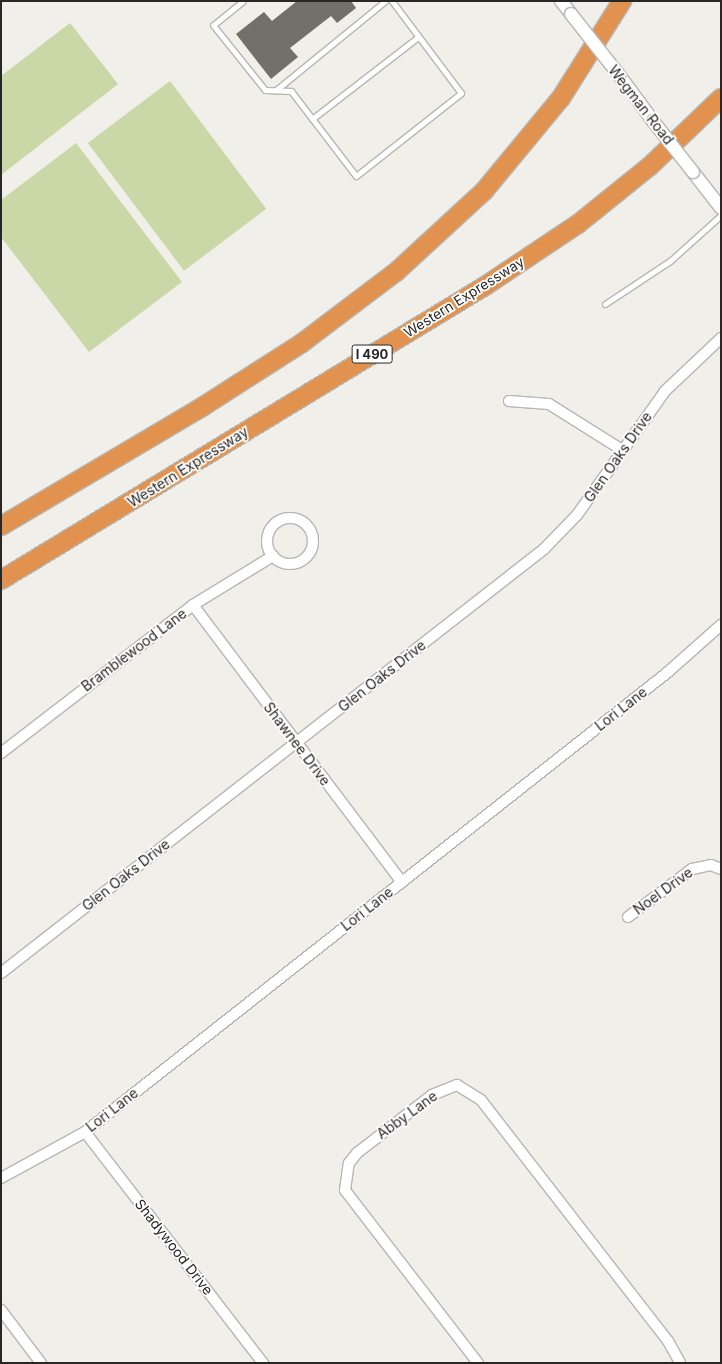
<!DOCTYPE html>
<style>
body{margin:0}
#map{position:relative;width:722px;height:1364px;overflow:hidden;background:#f1efea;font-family:Inter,sans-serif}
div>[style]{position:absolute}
.green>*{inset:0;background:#cad7a6;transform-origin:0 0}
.building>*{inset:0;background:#73706c}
.roads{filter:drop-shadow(1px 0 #b9b6b2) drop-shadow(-1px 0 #b9b6b2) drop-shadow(0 1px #b9b6b2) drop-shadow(0 -1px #b9b6b2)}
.service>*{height:5px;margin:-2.5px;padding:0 2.5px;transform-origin:2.5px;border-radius:2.5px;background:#fff}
.minor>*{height:10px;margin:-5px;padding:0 5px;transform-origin:5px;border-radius:5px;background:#fff}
.minor>.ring{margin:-5px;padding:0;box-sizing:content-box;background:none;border:10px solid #fff;border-radius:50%}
.tertiary>*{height:12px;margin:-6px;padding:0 6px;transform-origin:6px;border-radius:6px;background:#fff}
.motorway>*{height:18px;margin:-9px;padding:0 9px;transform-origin:9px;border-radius:9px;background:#e0924e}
.bridges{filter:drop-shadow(1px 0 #b9b6b2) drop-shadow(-1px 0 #b9b6b2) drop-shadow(0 1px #b9b6b2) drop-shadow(0 -1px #b9b6b2)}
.tertiary-bridge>*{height:12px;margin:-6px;padding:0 6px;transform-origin:6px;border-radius:6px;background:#fff}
span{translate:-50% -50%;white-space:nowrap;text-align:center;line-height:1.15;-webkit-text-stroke:3.5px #fff;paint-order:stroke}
.shield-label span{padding:1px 3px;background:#fff;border:1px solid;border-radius:3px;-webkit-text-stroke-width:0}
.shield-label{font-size:13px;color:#282725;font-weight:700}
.street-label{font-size:14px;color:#282725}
.frame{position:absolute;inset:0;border:2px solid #282725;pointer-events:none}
</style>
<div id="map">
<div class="green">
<div style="clip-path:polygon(70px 23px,118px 84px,1px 175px,1px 76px)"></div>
<div style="left:170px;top:81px;width:160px;height:103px;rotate:53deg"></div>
<div style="clip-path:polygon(76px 143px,182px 282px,89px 352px,1px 237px,1px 200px)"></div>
</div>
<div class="building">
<div style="clip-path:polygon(297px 1px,351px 1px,356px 8px,337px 23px,331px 16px,290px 48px,298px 57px,271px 79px,236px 34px,264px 12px,272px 21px)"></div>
</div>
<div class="roads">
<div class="service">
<div style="left:243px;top:1px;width:38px;rotate:141deg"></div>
<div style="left:213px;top:25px;width:83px;rotate:51.3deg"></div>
<div style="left:265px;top:90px;width:26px;rotate:2deg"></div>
<div style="left:291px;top:91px;width:107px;rotate:52.6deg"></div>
<div style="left:356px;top:176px;width:134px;rotate:-38.3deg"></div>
<div style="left:461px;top:93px;width:115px;rotate:-126.9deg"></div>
<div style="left:276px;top:90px;width:141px;rotate:-39.2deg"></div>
<div style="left:312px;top:119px;width:134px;rotate:-37.7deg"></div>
<div style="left:605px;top:304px;width:78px;rotate:-33.5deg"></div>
<div style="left:670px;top:261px;width:69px;rotate:-42deg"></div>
</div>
<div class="minor">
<div style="left:509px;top:401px;width:40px;rotate:4.3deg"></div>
<div style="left:549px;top:404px;width:86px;rotate:32.2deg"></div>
<div class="ring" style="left:267px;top:518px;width:36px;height:36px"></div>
<div style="left:193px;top:605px;width:347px;rotate:53deg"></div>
<div style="left:1px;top:753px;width:242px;rotate:-37.6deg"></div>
<div style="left:193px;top:605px;width:94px;rotate:-31.5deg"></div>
<div style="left:628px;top:917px;width:80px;rotate:-36.9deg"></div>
<div style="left:692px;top:869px;width:19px;rotate:-12deg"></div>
<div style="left:711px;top:865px;width:11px;rotate:22deg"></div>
<div style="left:1px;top:973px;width:689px;rotate:-37.98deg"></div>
<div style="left:544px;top:549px;width:47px;rotate:-45.9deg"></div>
<div style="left:577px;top:515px;width:152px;rotate:-54.6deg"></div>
<div style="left:665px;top:391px;width:77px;rotate:-43.4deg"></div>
<div style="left:85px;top:1132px;width:292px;rotate:52.4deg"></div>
<div style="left:1px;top:1178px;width:96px;rotate:-28.7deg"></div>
<div style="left:85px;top:1132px;width:743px;rotate:-38.27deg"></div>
<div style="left:668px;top:672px;width:71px;rotate:-41.6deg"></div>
<div style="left:1px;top:1310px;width:66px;rotate:53deg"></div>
<div style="left:478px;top:1363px;width:218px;rotate:-127.6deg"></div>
<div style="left:345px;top:1190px;width:27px;rotate:-82deg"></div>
<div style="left:349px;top:1163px;width:13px;rotate:-51deg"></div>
<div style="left:357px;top:1153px;width:95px;rotate:-37.7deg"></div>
<div style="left:432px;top:1095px;width:27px;rotate:-22deg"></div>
<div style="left:457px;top:1085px;width:28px;rotate:32deg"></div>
<div style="left:481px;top:1100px;width:305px;rotate:52.2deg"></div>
<div style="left:668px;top:1341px;width:25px;rotate:61deg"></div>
</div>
<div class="tertiary">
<div style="left:561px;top:1px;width:16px;rotate:52deg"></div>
<div style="left:619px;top:75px;width:57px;rotate:53.5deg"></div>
<div style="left:693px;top:172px;width:46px;rotate:52.1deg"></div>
</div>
<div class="motorway">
<div style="left:1px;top:526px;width:234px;rotate:-30.6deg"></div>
<div style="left:202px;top:407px;width:119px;rotate:-32.6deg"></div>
<div style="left:302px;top:343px;width:118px;rotate:-37.1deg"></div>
<div style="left:396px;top:272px;width:120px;rotate:-42.6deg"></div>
<div style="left:484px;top:191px;width:121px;rotate:-50.4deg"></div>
<div style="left:561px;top:98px;width:115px;rotate:-57.8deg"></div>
<div style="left:1px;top:580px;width:566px;rotate:-31.28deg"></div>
<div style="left:485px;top:286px;width:112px;rotate:-33.7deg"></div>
<div style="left:578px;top:224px;width:92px;rotate:-38.9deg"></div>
<div style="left:650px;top:166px;width:98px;rotate:-43.8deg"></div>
</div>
</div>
<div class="bridges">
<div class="tertiary-bridge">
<div style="left:571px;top:14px;width:78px;rotate:51.8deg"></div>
<div style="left:653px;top:121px;width:65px;rotate:51.9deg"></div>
</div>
</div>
<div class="shield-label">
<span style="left:372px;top:354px">I 490</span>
</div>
<div class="street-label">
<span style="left:641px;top:105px;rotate:52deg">Wegman Road</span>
<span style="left:464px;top:297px;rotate:-32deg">Western Expressway</span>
<span style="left:618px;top:457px;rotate:-55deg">Glen Oaks Drive</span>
<span style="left:188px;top:467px;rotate:-32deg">Western Expressway</span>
<span style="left:134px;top:650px;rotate:-37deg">Bramblewood Lane</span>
<span style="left:382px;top:676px;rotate:-38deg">Glen Oaks Drive</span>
<span style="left:621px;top:709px;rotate:-38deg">Lori Lane</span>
<span style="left:297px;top:744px;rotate:53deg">Shawnee Drive</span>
<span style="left:126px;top:875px;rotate:-38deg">Glen Oaks Drive</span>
<span style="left:663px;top:891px;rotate:-36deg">Noel Drive</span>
<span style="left:367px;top:909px;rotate:-38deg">Lori Lane</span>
<span style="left:112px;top:1110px;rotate:-38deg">Lori Lane</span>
<span style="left:407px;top:1115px;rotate:-36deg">Abby Lane</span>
<span style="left:174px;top:1247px;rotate:52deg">Shadywood Drive</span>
</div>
<div class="frame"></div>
</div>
